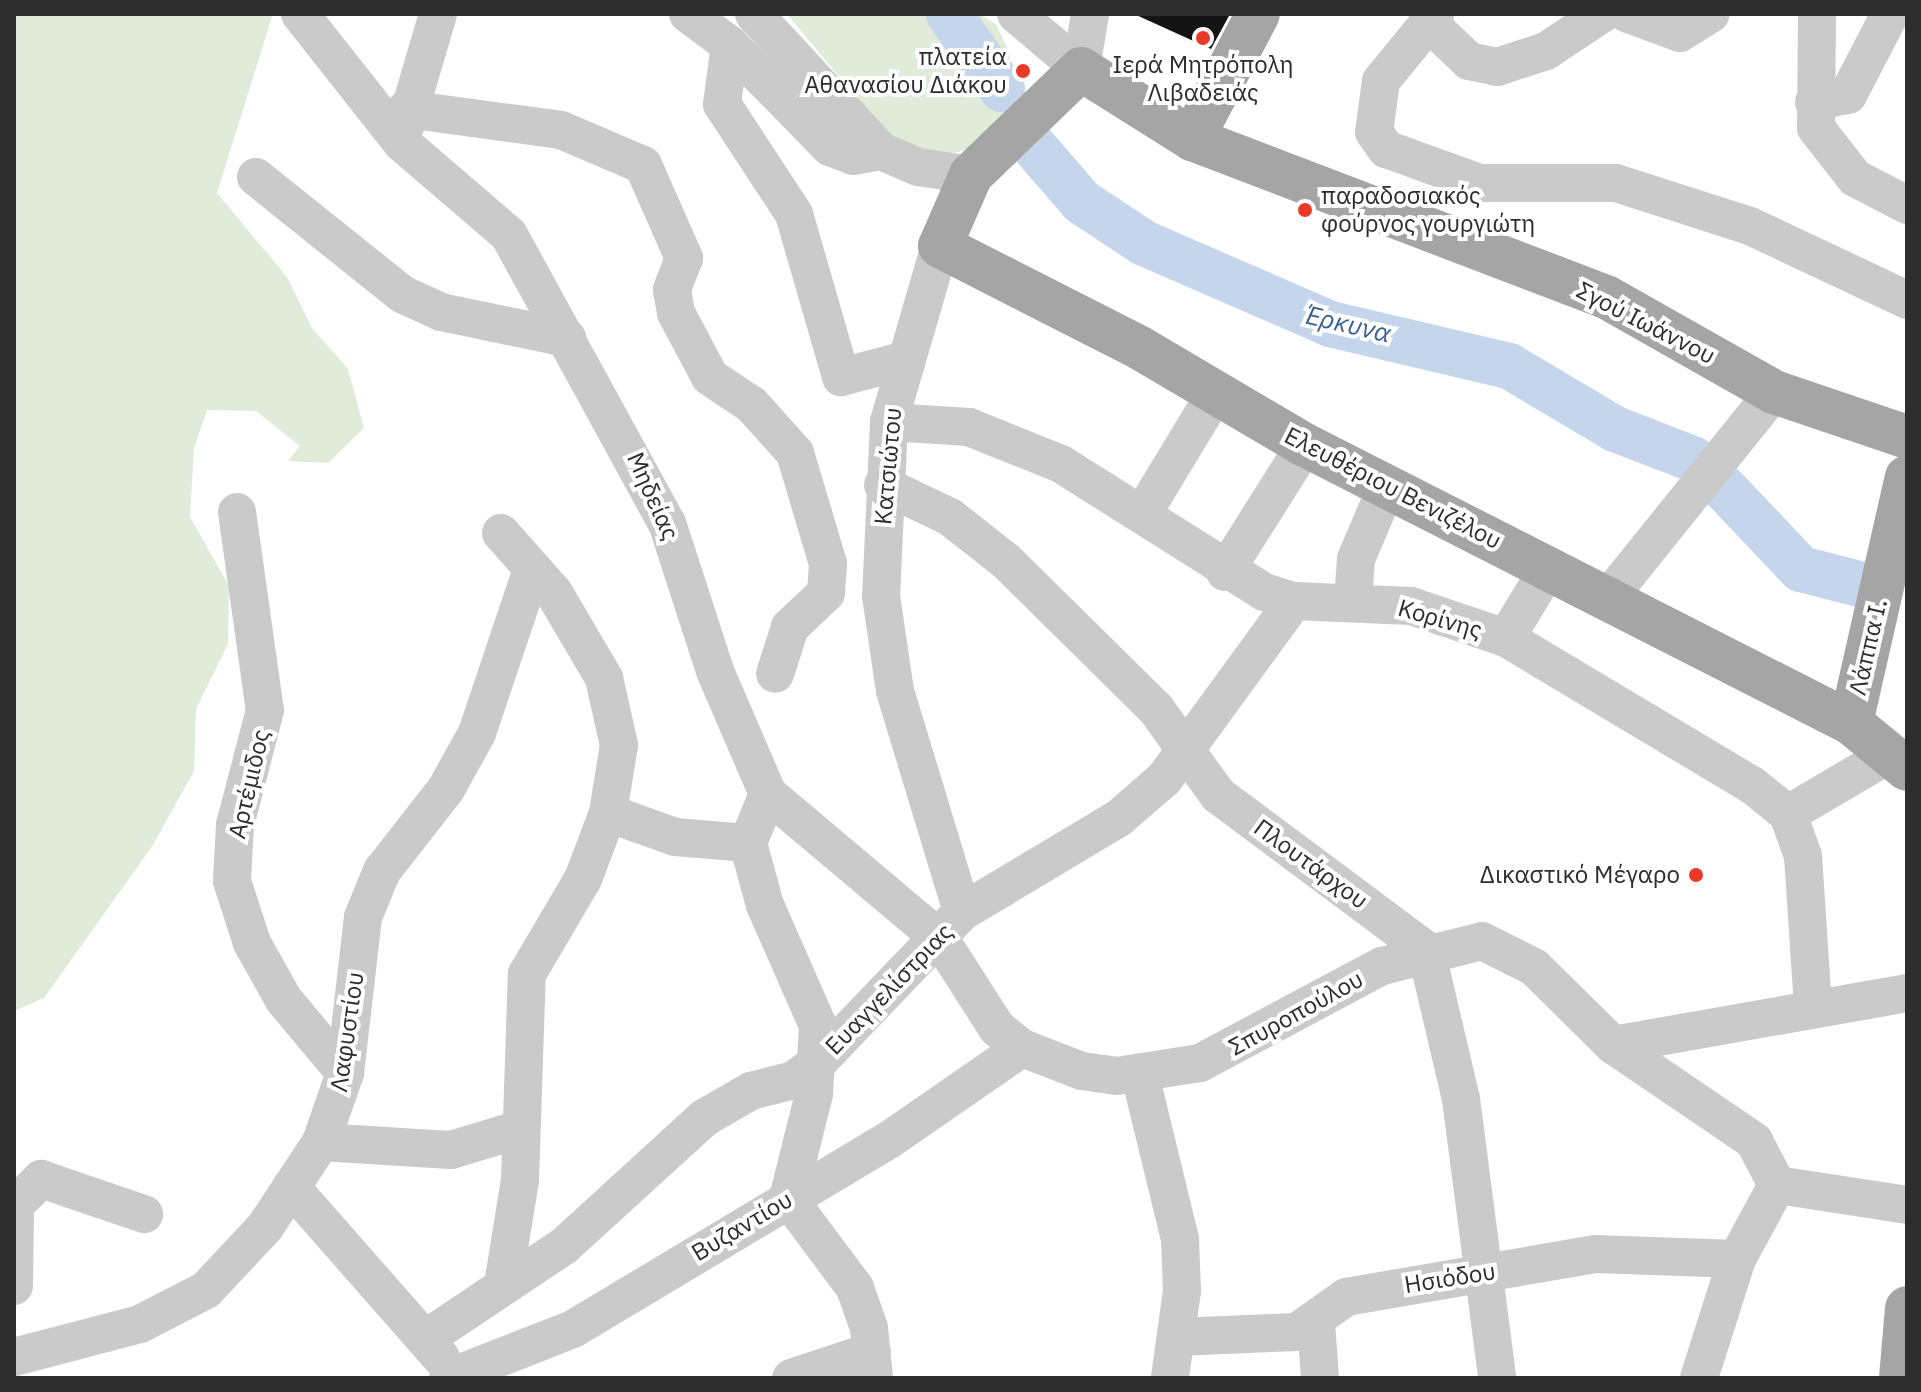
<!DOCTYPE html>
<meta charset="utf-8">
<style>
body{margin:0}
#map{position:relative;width:1921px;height:1392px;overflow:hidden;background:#fff;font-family:"IBM Plex Sans",sans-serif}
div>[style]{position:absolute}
.green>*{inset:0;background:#e0ebd9}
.river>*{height:46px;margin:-23px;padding:0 23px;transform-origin:23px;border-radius:23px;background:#c5d6ec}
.building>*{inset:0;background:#141414}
.minor>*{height:38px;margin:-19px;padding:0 19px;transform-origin:19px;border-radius:19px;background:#cacaca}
.major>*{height:44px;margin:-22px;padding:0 22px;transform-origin:22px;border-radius:22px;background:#a5a5a5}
.dots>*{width:22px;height:22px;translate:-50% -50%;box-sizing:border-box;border:4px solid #fff;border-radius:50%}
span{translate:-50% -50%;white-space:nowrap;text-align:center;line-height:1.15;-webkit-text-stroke:8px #fff;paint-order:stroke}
.poi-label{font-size:24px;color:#2d2d2d}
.right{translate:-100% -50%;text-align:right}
.left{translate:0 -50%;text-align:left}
.street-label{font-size:24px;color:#2d2d2d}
.water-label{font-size:26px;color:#396090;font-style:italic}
.frame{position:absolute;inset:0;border:16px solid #2d2d2d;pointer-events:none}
</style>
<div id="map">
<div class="green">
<div style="clip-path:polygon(14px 14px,273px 14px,217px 193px,287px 277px,312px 328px,348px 369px,364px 428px,328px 463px,288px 461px,300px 446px,256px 411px,207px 410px,194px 448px,190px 517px,229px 586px,228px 644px,196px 709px,194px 771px,153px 845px,44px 998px,14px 1011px)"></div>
<div style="clip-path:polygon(787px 14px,979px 14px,996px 24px,1010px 54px,1003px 118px,968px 149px,922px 163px,892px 140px)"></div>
</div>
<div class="river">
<div style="left:949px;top:14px;width:92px;rotate:54.8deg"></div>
<div style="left:1030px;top:142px;width:79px;rotate:49.1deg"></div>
<div style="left:1082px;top:202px;width:74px;rotate:33.5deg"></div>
<div style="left:1144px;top:243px;width:203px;rotate:23.5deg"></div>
<div style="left:1330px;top:324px;width:184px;rotate:13.2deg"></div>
<div style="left:1509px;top:366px;width:123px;rotate:30.7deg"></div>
<div style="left:1615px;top:429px;width:84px;rotate:21deg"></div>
<div style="left:1724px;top:488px;width:112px;rotate:46.5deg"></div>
<div style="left:1801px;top:569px;width:60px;rotate:14.5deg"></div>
</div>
<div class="building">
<div style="clip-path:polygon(1134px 14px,1230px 14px,1211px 49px)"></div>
</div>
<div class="minor">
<div style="left:300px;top:14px;width:164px;rotate:51.7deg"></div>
<div style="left:402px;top:143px;width:141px;rotate:40.7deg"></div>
<div style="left:509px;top:235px;width:328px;rotate:61.3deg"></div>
<div style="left:667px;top:523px;width:156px;rotate:72deg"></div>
<div style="left:715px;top:671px;width:134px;rotate:66.7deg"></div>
<div style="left:768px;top:794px;width:53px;rotate:112.2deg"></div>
<div style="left:748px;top:843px;width:64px;rotate:74.7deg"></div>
<div style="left:765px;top:905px;width:132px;rotate:66.3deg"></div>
<div style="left:818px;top:1026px;width:68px;rotate:93.4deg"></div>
<div style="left:814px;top:1094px;width:107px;rotate:104deg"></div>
<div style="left:788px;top:1198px;width:112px;rotate:53.3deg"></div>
<div style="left:855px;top:1288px;width:42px;rotate:70.7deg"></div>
<div style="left:869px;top:1328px;width:50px;rotate:84.3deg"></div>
<div style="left:688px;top:14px;width:52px;rotate:36.4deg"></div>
<div style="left:730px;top:45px;width:143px;rotate:45.6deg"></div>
<div style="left:830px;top:147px;width:25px;rotate:21deg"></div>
<div style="left:853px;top:156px;width:28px;rotate:-10deg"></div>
<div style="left:754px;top:14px;width:187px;rotate:47.2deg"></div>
<div style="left:881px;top:151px;width:40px;rotate:23.4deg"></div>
<div style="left:918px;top:167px;width:54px;rotate:8.6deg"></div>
<div style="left:1016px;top:14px;width:85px;rotate:40.2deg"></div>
<div style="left:1081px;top:69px;width:56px;rotate:-80.7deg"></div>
<div style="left:1628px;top:14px;width:55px;rotate:20.1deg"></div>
<div style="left:1680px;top:33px;width:36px;rotate:-32deg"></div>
<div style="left:1817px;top:14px;width:114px;rotate:90.5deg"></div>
<div style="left:1816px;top:128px;width:63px;rotate:52deg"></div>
<div style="left:1855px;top:178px;width:59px;rotate:27.4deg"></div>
<div style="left:1435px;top:15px;width:85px;rotate:129.3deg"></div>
<div style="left:1381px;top:81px;width:51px;rotate:97.8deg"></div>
<div style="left:1374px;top:132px;width:21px;rotate:55deg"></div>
<div style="left:1386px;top:149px;width:100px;rotate:19.9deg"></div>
<div style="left:1480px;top:183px;width:136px"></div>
<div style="left:1616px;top:183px;width:141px;rotate:17.8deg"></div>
<div style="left:1750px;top:226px;width:174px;rotate:25.2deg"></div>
<div style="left:1428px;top:22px;width:57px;rotate:43.6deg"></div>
<div style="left:1469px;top:61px;width:29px;rotate:12deg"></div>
<div style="left:1497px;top:67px;width:52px;rotate:-18.1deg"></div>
<div style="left:1546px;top:51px;width:67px;rotate:-33.5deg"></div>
<div style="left:730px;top:45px;width:60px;rotate:97.7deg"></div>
<div style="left:722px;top:104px;width:131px;rotate:56.8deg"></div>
<div style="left:794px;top:214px;width:170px;rotate:73.9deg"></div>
<div style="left:841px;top:377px;width:63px;rotate:-14.7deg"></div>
<div style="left:1814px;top:102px;width:35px;rotate:-12deg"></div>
<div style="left:1848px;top:95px;width:91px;rotate:-62.6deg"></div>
<div style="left:406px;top:109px;width:156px;rotate:7.7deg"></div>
<div style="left:561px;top:130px;width:89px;rotate:23.1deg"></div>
<div style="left:643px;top:165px;width:102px;rotate:66.2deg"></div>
<div style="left:684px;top:258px;width:34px;rotate:111deg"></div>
<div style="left:672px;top:290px;width:23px;rotate:80deg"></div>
<div style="left:676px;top:313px;width:72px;rotate:62deg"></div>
<div style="left:710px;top:377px;width:50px;rotate:33.7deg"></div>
<div style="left:752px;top:405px;width:64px;rotate:48.1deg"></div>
<div style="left:795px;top:453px;width:116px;rotate:73.4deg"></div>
<div style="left:828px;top:564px;width:29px;rotate:94deg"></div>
<div style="left:826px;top:593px;width:50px;rotate:136.6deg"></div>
<div style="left:790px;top:627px;width:49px;rotate:107.7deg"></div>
<div style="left:403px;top:133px;width:124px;rotate:-73.6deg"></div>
<div style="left:256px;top:177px;width:187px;rotate:38.7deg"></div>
<div style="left:402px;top:294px;width:43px;rotate:24.8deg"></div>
<div style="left:441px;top:312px;width:129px;rotate:11.7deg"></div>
<div style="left:940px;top:246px;width:183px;rotate:106.2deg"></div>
<div style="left:889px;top:422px;width:174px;rotate:92.6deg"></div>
<div style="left:881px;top:596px;width:96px;rotate:81.6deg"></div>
<div style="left:895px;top:691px;width:231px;rotate:73.1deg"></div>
<div style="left:889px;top:422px;width:80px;rotate:3.6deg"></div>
<div style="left:969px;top:427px;width:99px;rotate:21.9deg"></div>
<div style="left:1061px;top:464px;width:240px;rotate:32.2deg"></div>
<div style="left:1264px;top:592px;width:31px;rotate:17deg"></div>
<div style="left:1294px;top:601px;width:117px;rotate:2.4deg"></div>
<div style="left:1411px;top:606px;width:100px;rotate:18.6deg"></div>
<div style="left:1506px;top:638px;width:287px;rotate:30.9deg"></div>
<div style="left:1752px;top:785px;width:46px;rotate:38.9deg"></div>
<div style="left:1788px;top:814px;width:45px;rotate:70.3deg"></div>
<div style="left:1803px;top:856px;width:152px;rotate:86.2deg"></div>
<div style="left:883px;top:485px;width:74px;rotate:25.5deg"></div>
<div style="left:950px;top:517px;width:71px;rotate:38.2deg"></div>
<div style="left:1006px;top:561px;width:211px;rotate:44.6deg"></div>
<div style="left:1156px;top:709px;width:106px;rotate:54.2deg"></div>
<div style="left:1218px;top:795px;width:259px;rotate:36.7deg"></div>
<div style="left:1426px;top:950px;width:153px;rotate:76.8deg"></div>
<div style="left:1461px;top:1099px;width:281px;rotate:82.6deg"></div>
<div style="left:237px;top:512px;width:200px;rotate:82deg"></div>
<div style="left:265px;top:710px;width:119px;rotate:104.6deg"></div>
<div style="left:235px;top:825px;width:56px;rotate:93.1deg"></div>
<div style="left:232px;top:881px;width:65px;rotate:72.1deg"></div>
<div style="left:252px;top:943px;width:65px;rotate:60.7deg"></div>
<div style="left:284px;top:1000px;width:95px;rotate:50.1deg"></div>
<div style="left:1143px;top:513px;width:139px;rotate:-58.8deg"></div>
<div style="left:501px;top:533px;width:80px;rotate:48.5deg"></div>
<div style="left:554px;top:593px;width:99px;rotate:59.5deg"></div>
<div style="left:604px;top:678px;width:69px;rotate:77.4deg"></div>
<div style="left:619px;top:745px;width:69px;rotate:99.2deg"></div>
<div style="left:608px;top:813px;width:71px;rotate:19.7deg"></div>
<div style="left:675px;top:837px;width:73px;rotate:4.7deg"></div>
<div style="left:1225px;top:572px;width:150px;rotate:-57.8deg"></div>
<div style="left:1609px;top:597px;width:263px;rotate:-51.2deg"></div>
<div style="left:1353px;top:600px;width:41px;rotate:-85.8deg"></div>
<div style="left:1356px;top:559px;width:79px;rotate:-67deg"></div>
<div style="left:1506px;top:638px;width:83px;rotate:-58.8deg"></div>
<div style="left:768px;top:794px;width:225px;rotate:40.1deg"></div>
<div style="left:940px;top:939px;width:106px;rotate:57.4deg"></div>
<div style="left:997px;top:1028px;width:32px;rotate:39deg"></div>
<div style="left:1022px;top:1048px;width:64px;rotate:21deg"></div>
<div style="left:1082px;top:1071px;width:35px;rotate:8deg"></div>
<div style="left:1117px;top:1076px;width:84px;rotate:-8.9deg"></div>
<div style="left:1200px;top:1063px;width:206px;rotate:-28.1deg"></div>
<div style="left:1382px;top:966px;width:103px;rotate:-14deg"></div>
<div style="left:1482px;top:941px;width:58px;rotate:26.6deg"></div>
<div style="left:1534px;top:967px;width:111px;rotate:44.6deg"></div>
<div style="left:1613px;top:1045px;width:299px;rotate:-10deg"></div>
<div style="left:1788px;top:814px;width:118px;rotate:-30.5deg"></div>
<div style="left:1613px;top:1045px;width:171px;rotate:34.2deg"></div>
<div style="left:1754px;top:1141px;width:50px;rotate:62.4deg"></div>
<div style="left:1140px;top:1075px;width:169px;rotate:76.3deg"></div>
<div style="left:1180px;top:1239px;width:52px;rotate:87.8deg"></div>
<div style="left:1182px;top:1291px;width:88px;rotate:97.9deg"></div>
<div style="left:321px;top:1142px;width:130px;rotate:3.5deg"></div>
<div style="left:451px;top:1150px;width:69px;rotate:-16.9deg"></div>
<div style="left:291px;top:1187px;width:227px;rotate:48.7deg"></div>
<div style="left:503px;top:1285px;width:106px;rotate:-80.8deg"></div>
<div style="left:520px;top:1180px;width:206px;rotate:-88.1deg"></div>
<div style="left:527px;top:974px;width:110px;rotate:-59.5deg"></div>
<div style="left:583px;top:879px;width:71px;rotate:-69.3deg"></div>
<div style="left:14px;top:1286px;width:81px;rotate:-89.3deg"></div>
<div style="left:15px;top:1205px;width:37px;rotate:-45deg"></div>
<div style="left:41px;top:1179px;width:109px;rotate:18.8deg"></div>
<div style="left:1316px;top:1323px;width:55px;rotate:85.8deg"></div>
<div style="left:1176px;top:1337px;width:121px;rotate:-2.4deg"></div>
<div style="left:1297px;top:1332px;width:60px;rotate:-35.5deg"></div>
<div style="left:1346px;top:1297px;width:253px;rotate:-9.8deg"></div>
<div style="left:1595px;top:1254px;width:142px;rotate:2deg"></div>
<div style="left:425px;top:1339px;width:167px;rotate:-33.8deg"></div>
<div style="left:564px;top:1246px;width:190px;rotate:-42.4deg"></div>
<div style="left:704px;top:1118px;width:54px;rotate:-29.9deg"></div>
<div style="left:751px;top:1091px;width:44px;rotate:-14.3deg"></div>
<div style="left:794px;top:1080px;width:31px;rotate:-37deg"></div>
<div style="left:819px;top:1061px;width:207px;rotate:-46.2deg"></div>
<div style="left:962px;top:912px;width:183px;rotate:-30.9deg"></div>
<div style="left:1119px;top:818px;width:60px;rotate:-40.9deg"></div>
<div style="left:1164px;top:779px;width:220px;rotate:-53.9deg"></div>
<div style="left:14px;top:1357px;width:130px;rotate:-14.7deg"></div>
<div style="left:140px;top:1324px;width:74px;rotate:-27.3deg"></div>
<div style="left:206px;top:1290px;width:86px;rotate:-46.9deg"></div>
<div style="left:265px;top:1227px;width:102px;rotate:-56.6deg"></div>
<div style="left:321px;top:1142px;width:73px;rotate:-70.8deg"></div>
<div style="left:345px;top:1073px;width:157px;rotate:-83.4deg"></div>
<div style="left:363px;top:917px;width:50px;rotate:-67.6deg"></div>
<div style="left:382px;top:871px;width:104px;rotate:-52deg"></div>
<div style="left:446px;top:789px;width:64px;rotate:-61deg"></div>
<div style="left:477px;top:733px;width:172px;rotate:-71.4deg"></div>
<div style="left:448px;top:1378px;width:134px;rotate:-21.4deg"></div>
<div style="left:573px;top:1329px;width:368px;rotate:-30.9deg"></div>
<div style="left:889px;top:1140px;width:162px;rotate:-34.7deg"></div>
<div style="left:791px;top:1378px;width:85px;rotate:-18.4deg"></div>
<div style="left:1699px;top:1378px;width:125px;rotate:-72.3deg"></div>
<div style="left:1737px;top:1259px;width:84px;rotate:-61.6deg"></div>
<div style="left:1777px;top:1185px;width:132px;rotate:8.7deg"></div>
</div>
<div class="major">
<div style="left:1192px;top:139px;width:141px;rotate:-62.2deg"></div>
<div style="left:1907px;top:437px;width:140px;rotate:-161.3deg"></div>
<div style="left:1774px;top:392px;width:193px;rotate:-150.5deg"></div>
<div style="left:1606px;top:297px;width:443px;rotate:-159.1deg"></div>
<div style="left:1192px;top:139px;width:131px;rotate:-147.8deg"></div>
<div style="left:1081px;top:69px;width:153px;rotate:136.1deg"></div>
<div style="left:971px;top:175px;width:77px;rotate:113.6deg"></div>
<div style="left:940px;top:246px;width:225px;rotate:27deg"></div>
<div style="left:1140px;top:348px;width:191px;rotate:30.5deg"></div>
<div style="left:1305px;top:445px;width:613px;rotate:26.98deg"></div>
<div style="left:1851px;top:723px;width:72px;rotate:39.4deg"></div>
<div style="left:1851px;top:723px;width:252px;rotate:-77.2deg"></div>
<div style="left:1901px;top:1378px;width:70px;rotate:-85.1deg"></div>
</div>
<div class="dots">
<div style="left:1203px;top:38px;background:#e93a29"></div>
<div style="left:1023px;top:71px;background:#e93a29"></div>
<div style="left:1305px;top:210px;background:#e93a29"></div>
<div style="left:1696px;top:875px;background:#e93a29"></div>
</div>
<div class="poi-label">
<span class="right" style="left:1007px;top:71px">πλατεία<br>Αθανασίου Διάκου</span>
<span style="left:1203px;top:79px">Ιερά Μητρόπολη<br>Λιβαδειάς</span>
<span class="left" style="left:1321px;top:210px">παραδοσιακός<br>φούρνος γουργιώτη</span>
<span class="right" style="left:1680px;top:875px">Δικαστικό Μέγαρο</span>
</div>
<div class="street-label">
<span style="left:1646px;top:323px;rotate:27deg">Σγού Ιωάννου</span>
<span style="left:888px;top:466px;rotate:-85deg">Κατσιώτου</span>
<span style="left:1393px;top:488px;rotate:27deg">Ελευθέριου Βενιζέλου</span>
<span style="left:653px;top:496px;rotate:66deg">Μηδείας</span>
<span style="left:1440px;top:619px;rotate:16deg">Κορίνης</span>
<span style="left:1868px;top:647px;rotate:-77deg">Λάππα Ι.</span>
<span style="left:249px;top:784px;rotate:-77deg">Αρτέμιδος</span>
<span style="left:1311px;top:864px;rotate:36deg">Πλουτάρχου</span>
<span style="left:889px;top:989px;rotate:-46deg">Ευαγγελίστριας</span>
<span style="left:1296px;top:1013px;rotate:-29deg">Σπυροπούλου</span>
<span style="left:347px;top:1032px;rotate:-82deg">Λαφυστίου</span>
<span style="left:742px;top:1226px;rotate:-31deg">Βυζαντίου</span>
<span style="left:1450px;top:1278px;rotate:-9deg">Ησιόδου</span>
</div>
<div class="water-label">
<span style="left:1348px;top:324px;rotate:13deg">Έρκυνα</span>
</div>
<div class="frame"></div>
</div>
